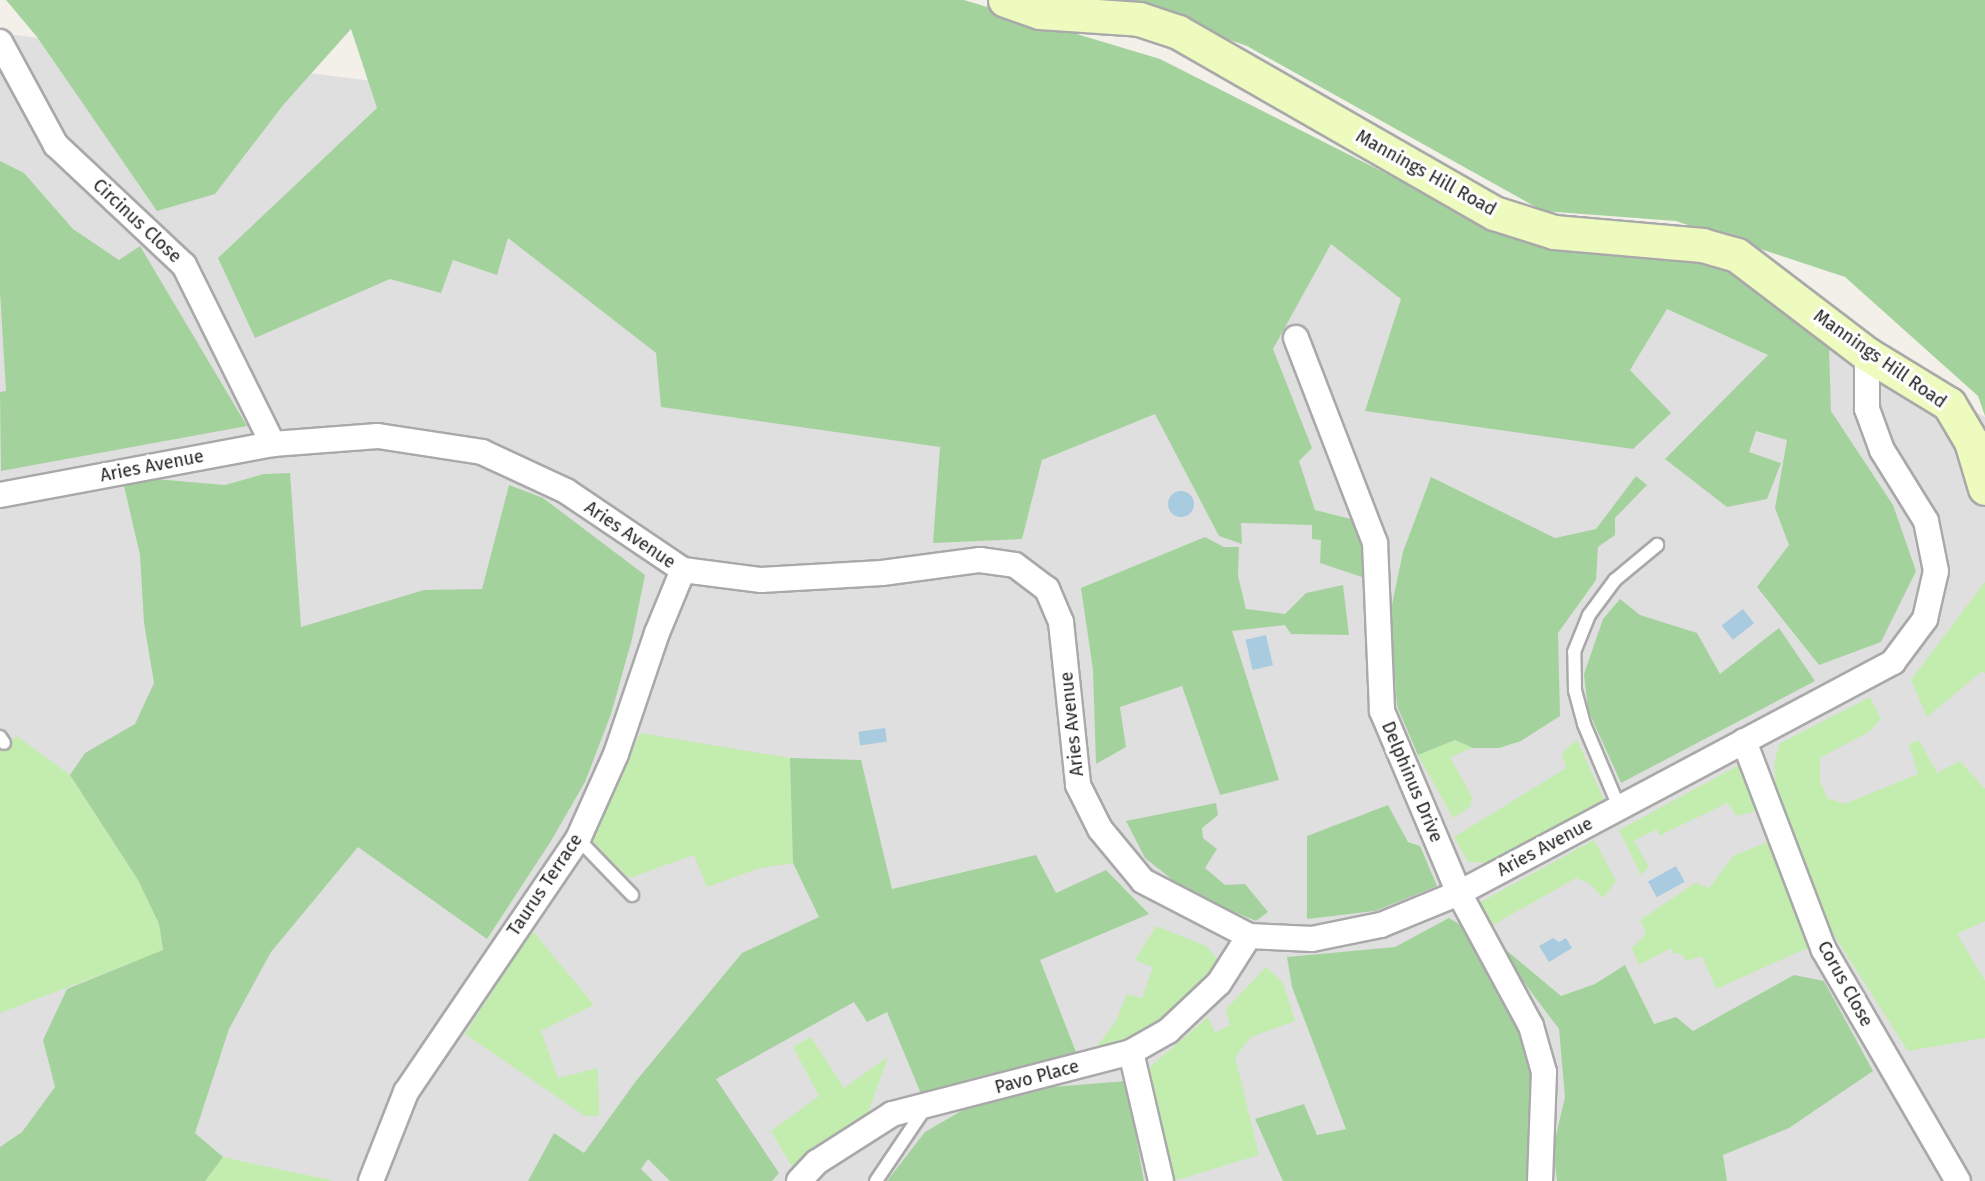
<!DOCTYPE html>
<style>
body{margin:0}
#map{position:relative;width:1985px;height:1181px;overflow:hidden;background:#f2f0e8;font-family:"Fira Sans",sans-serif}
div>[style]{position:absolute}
.residential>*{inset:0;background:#e0dfdf}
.grass>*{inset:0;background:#c3ecaf}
.forest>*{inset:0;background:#a4d29d}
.water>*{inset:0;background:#a9cbe0;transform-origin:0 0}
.round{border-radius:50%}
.roads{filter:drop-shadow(2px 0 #a9a9a9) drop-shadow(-2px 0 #a9a9a9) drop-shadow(0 2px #a9a9a9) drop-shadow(0 -2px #a9a9a9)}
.lane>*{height:12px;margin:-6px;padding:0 6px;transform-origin:6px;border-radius:6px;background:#fff}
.street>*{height:24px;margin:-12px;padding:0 12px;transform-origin:12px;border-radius:12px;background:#fff}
.secondary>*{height:33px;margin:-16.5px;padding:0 16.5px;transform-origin:16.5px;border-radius:16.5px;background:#eefbbe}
span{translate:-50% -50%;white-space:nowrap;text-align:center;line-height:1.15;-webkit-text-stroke:6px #fff;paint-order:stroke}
.street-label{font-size:18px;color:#222}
</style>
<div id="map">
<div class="residential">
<div style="clip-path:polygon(0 33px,1670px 248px,1985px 417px,1985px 1181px,0 1181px)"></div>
</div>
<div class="grass">
<div style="clip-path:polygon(1985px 582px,1985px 673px,1981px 672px,1927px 717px,1911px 680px)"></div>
<div style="clip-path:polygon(1870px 697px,1881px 719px,1870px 731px,1820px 758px,1820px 781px,1827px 798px,1844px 804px,1918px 774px,1909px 744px,1919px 740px,1937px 773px,1960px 761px,1985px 789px,1985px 921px,1957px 934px,1985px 981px,1985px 1038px,1908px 1051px,1830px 929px,1776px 788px,1774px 766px,1779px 744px)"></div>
<div style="clip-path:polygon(640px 733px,790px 758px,793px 863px,760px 868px,707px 887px,694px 855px,629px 878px,592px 841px)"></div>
<div style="clip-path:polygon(17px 736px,70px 775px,138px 880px,159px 924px,163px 951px,0 1013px,0 751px)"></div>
<div style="clip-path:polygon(1455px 740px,1473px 748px,1450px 757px,1472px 797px,1470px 807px,1453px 818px,1418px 755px)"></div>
<div style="clip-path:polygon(1577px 740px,1604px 800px,1490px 863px,1468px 862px,1454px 837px,1566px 768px,1562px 753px)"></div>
<div style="clip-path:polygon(1741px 764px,1760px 810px,1737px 816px,1727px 803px,1659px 836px,1657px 829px,1634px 841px,1649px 867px,1641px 875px,1619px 830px)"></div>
<div style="clip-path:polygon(1594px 840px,1616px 881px,1603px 898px,1589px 883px,1576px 878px,1493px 925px,1479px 903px)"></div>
<div style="clip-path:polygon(1770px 841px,1812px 946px,1716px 989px,1702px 956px,1687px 961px,1680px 953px,1673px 954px,1671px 948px,1639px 965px,1632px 948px,1646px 934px,1640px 920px,1695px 883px,1709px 888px,1733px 856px)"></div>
<div style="clip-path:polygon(1156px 926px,1206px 946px,1221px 963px,1174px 1019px,1102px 1053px,1098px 1045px,1116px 1021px,1127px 994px,1142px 998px,1153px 967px,1135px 960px)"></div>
<div style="clip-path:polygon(532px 930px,594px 1005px,541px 1031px,558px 1078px,598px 1068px,599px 1116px,585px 1116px,465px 1034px)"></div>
<div style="clip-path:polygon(1266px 967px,1283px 983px,1295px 1021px,1251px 1037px,1235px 1057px,1259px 1155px,1174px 1181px,1143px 1081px,1151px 1066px,1208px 1017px,1215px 1033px,1230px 1025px,1226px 1009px)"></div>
<div style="clip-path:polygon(811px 1037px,844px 1088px,888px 1057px,865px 1121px,794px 1170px,771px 1131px,819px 1096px,793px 1047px)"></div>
<div style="clip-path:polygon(223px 1157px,334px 1181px,205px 1181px)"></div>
</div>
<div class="forest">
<div style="clip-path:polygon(6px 0,964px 0,1160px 59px,1411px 186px,1551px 246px,1721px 262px,1829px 349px,1831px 411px,1893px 505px,1916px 571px,1881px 642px,1819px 665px,1757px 587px,1789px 545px,1775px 508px,1787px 440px,1756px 431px,1749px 452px,1781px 463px,1767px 499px,1727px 507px,1665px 459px,1768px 355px,1667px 309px,1630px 370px,1671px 413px,1633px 449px,1365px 411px,1401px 299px,1331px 244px,1273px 349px,1312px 448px,1299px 461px,1315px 510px,1363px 522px,1362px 577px,1320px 563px,1321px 540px,1312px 539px,1312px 525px,1241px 523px,1242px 544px,1219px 536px,1155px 414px,1042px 460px,1022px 539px,933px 543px,940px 447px,661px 407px,656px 353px,508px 238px,497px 275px,453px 260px,441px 293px,390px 279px,255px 338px,218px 258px,377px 108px,351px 29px,284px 104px,215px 194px,157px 211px,37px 37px)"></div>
<div style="clip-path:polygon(1116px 0,1985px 0,1985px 416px,1978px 396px,1845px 277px,1676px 221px,1543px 211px,1247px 46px)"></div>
<div style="clip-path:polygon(0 161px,24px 173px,73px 229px,119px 260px,140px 246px,247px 426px,1px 471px,0 392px,6px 391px,0 292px)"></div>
<div style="clip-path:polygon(290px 473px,301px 627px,424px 590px,482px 589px,509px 485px,543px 498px,645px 575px,632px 639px,611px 714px,585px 782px,551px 841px,487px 939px,358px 847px,271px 952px,229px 1029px,195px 1133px,223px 1157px,205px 1181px,0 1181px,0 1147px,22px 1132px,55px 1087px,43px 1040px,67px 989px,163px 950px,159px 924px,138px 880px,70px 775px,85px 753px,135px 724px,154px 683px,144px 623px,140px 555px,124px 486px,155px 479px,225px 485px,264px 474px)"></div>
<div style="clip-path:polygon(1636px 476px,1647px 485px,1615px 518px,1615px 535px,1598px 547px,1596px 580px,1558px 633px,1560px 716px,1521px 741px,1499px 748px,1473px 748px,1455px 740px,1418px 755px,1397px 706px,1390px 614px,1403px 552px,1431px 477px,1555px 538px,1596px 529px)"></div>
<div style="clip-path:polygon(1205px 537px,1224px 547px,1239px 547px,1238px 576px,1246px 609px,1285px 614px,1306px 593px,1343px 585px,1349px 635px,1291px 634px,1285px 625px,1232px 631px,1279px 780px,1220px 795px,1182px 686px,1120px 707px,1126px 747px,1096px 764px,1093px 670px,1081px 588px)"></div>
<div style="clip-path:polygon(1620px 599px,1640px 615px,1697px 633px,1720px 674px,1779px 628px,1815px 681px,1621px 783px,1588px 710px,1584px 674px,1603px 619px)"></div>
<div style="clip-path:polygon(790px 758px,861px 760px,892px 889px,1036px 855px,1056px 893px,1106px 870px,1149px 914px,1040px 960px,1076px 1052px,922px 1096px,887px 1012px,867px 1022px,854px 1002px,716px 1079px,779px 1173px,772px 1181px,670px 1181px,648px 1159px,641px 1169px,653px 1181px,528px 1181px,554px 1133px,584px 1153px,636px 1081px,742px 953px,819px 917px,793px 863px)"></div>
<div style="clip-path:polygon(1216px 803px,1218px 815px,1202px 828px,1203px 838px,1217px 849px,1205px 868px,1225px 885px,1245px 884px,1268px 912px,1256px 921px,1188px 892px,1145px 858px,1126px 821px)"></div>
<div style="clip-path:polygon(1388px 805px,1408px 842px,1420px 846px,1437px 886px,1375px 911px,1307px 919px,1307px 836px)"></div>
<div style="clip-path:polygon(1449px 918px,1473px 932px,1511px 1004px,1535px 1075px,1533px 1181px,1283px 1181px,1255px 1119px,1304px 1104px,1317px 1135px,1346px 1129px,1292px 987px,1287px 957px,1395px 947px)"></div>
<div style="clip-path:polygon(1506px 950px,1561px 996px,1595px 984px,1625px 965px,1654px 1024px,1676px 1017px,1693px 1031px,1794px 975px,1824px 981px,1873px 1071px,1789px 1128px,1723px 1155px,1727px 1181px,1557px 1181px,1553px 1148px,1565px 1097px,1559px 1029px,1510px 964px)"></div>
<div style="clip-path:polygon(1126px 1081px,1144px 1181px,887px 1181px,925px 1132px,963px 1110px,1040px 1088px)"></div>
</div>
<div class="water">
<div class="round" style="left:1168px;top:491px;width:26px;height:26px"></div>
<div style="left:1743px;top:609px;width:18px;height:27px;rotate:52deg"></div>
<div style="left:1266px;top:635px;width:31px;height:21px;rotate:77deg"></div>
<div style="left:885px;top:728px;width:14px;height:27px;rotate:82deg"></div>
<div style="left:1676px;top:866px;width:18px;height:32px;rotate:61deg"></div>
<div style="clip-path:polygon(1553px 938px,1559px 942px,1566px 938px,1572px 948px,1549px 962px,1539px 946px)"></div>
</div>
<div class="roads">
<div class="lane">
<div style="left:0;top:737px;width:7px;rotate:56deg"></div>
<div style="left:1619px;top:807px;width:90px;rotate:-112.9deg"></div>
<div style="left:1584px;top:724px;width:34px;rotate:-105deg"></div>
<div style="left:1575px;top:691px;width:39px;rotate:-91deg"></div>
<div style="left:1574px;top:652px;width:40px;rotate:-68deg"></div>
<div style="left:1589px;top:615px;width:44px;rotate:-53.4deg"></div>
<div style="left:1615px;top:580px;width:55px;rotate:-39.8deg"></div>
<div style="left:578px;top:839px;width:78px;rotate:46deg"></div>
<div style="left:876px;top:1181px;width:89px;rotate:-56deg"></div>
</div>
<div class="street">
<div style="left:0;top:42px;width:117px;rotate:61.5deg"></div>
<div style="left:56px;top:145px;width:175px;rotate:43.2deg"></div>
<div style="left:184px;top:265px;width:200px;rotate:63.6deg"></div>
<div style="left:1296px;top:338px;width:220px;rotate:68.9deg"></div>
<div style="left:1375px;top:543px;width:168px;rotate:87.6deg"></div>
<div style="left:1382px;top:711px;width:198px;rotate:67.1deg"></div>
<div style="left:1459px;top:893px;width:151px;rotate:61.6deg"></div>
<div style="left:1531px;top:1026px;width:48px;rotate:74.2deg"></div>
<div style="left:1544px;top:1072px;width:109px;rotate:92.1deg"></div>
<div style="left:0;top:495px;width:278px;rotate:-10.6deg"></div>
<div style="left:273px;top:444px;width:105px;rotate:-4.4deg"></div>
<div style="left:378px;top:436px;width:105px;rotate:8.7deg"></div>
<div style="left:482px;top:452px;width:93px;rotate:24.9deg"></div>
<div style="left:566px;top:491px;width:141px;rotate:34deg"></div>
<div style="left:683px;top:570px;width:79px;rotate:7.3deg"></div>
<div style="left:761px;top:580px;width:121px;rotate:-3.3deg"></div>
<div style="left:882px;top:573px;width:99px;rotate:-7.6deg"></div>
<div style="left:980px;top:560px;width:35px;rotate:8deg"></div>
<div style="left:1015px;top:565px;width:40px;rotate:37deg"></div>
<div style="left:1047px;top:589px;width:36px;rotate:67deg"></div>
<div style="left:1061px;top:622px;width:164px;rotate:84deg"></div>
<div style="left:1078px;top:785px;width:49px;rotate:63.4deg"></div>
<div style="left:1100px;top:829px;width:67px;rotate:50.4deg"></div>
<div style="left:1143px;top:881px;width:119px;rotate:27.4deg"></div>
<div style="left:1249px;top:936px;width:63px;rotate:2.7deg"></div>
<div style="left:1312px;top:939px;width:70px;rotate:-11.5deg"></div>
<div style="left:1381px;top:925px;width:84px;rotate:-22.3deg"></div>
<div style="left:1459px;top:893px;width:492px;rotate:-28deg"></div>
<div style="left:1893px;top:662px;width:54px;rotate:-53.3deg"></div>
<div style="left:1925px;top:619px;width:49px;rotate:-77.1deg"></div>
<div style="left:1936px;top:571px;width:51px;rotate:-101.3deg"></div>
<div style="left:1926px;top:521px;width:84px;rotate:-121.8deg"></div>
<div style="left:1882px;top:450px;width:44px;rotate:-110.1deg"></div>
<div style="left:1867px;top:409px;width:55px;rotate:-90deg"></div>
<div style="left:1744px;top:741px;width:224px;rotate:69.1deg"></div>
<div style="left:1824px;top:950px;width:267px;rotate:59.9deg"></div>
<div style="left:1131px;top:1052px;width:132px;rotate:76.9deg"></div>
<div style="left:371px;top:1181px;width:96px;rotate:-68.5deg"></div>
<div style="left:406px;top:1092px;width:306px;rotate:-55.8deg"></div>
<div style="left:578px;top:839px;width:93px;rotate:-65.9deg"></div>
<div style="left:616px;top:754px;width:128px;rotate:-71.3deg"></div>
<div style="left:657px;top:633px;width:68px;rotate:-67.6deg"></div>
<div style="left:799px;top:1181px;width:26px;rotate:-47deg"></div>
<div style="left:817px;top:1162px;width:89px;rotate:-32.6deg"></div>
<div style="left:892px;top:1114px;width:247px;rotate:-14.5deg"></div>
<div style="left:1131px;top:1052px;width:43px;rotate:-29.6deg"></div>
<div style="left:1168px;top:1031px;width:70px;rotate:-43.3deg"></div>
<div style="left:1219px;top:983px;width:56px;rotate:-57.4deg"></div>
</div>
<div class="secondary">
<div style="left:1005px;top:0;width:37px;rotate:19deg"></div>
<div style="left:1040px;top:12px;width:99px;rotate:4deg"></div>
<div style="left:1139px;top:19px;width:41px;rotate:18.4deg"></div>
<div style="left:1178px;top:32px;width:364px;rotate:29.8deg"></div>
<div style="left:1494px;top:213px;width:63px;rotate:17.6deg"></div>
<div style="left:1554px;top:232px;width:149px;rotate:5deg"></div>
<div style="left:1702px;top:245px;width:36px;rotate:16deg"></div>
<div style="left:1737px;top:255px;width:163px;rotate:37.3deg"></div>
<div style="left:1867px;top:354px;width:96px;rotate:31.4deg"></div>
<div style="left:1949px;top:404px;width:43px;rotate:59.3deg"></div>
<div style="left:1971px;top:441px;width:49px;rotate:73.4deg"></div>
</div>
</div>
<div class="street-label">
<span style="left:1426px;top:173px;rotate:29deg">Mannings Hill Road</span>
<span style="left:137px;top:221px;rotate:43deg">Circinus Close</span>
<span style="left:1880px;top:359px;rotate:35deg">Mannings Hill Road</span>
<span style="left:152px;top:466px;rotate:-11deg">Aries Avenue</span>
<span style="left:630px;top:535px;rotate:34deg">Aries Avenue</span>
<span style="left:1072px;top:724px;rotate:-96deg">Aries Avenue</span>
<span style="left:1412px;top:782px;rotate:67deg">Delphinus Drive</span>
<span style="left:1545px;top:847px;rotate:-28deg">Aries Avenue</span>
<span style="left:545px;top:885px;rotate:-56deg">Taurus Terrace</span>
<span style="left:1845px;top:984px;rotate:61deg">Corus Close</span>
<span style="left:1037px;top:1077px;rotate:-15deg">Pavo Place</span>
</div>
</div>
